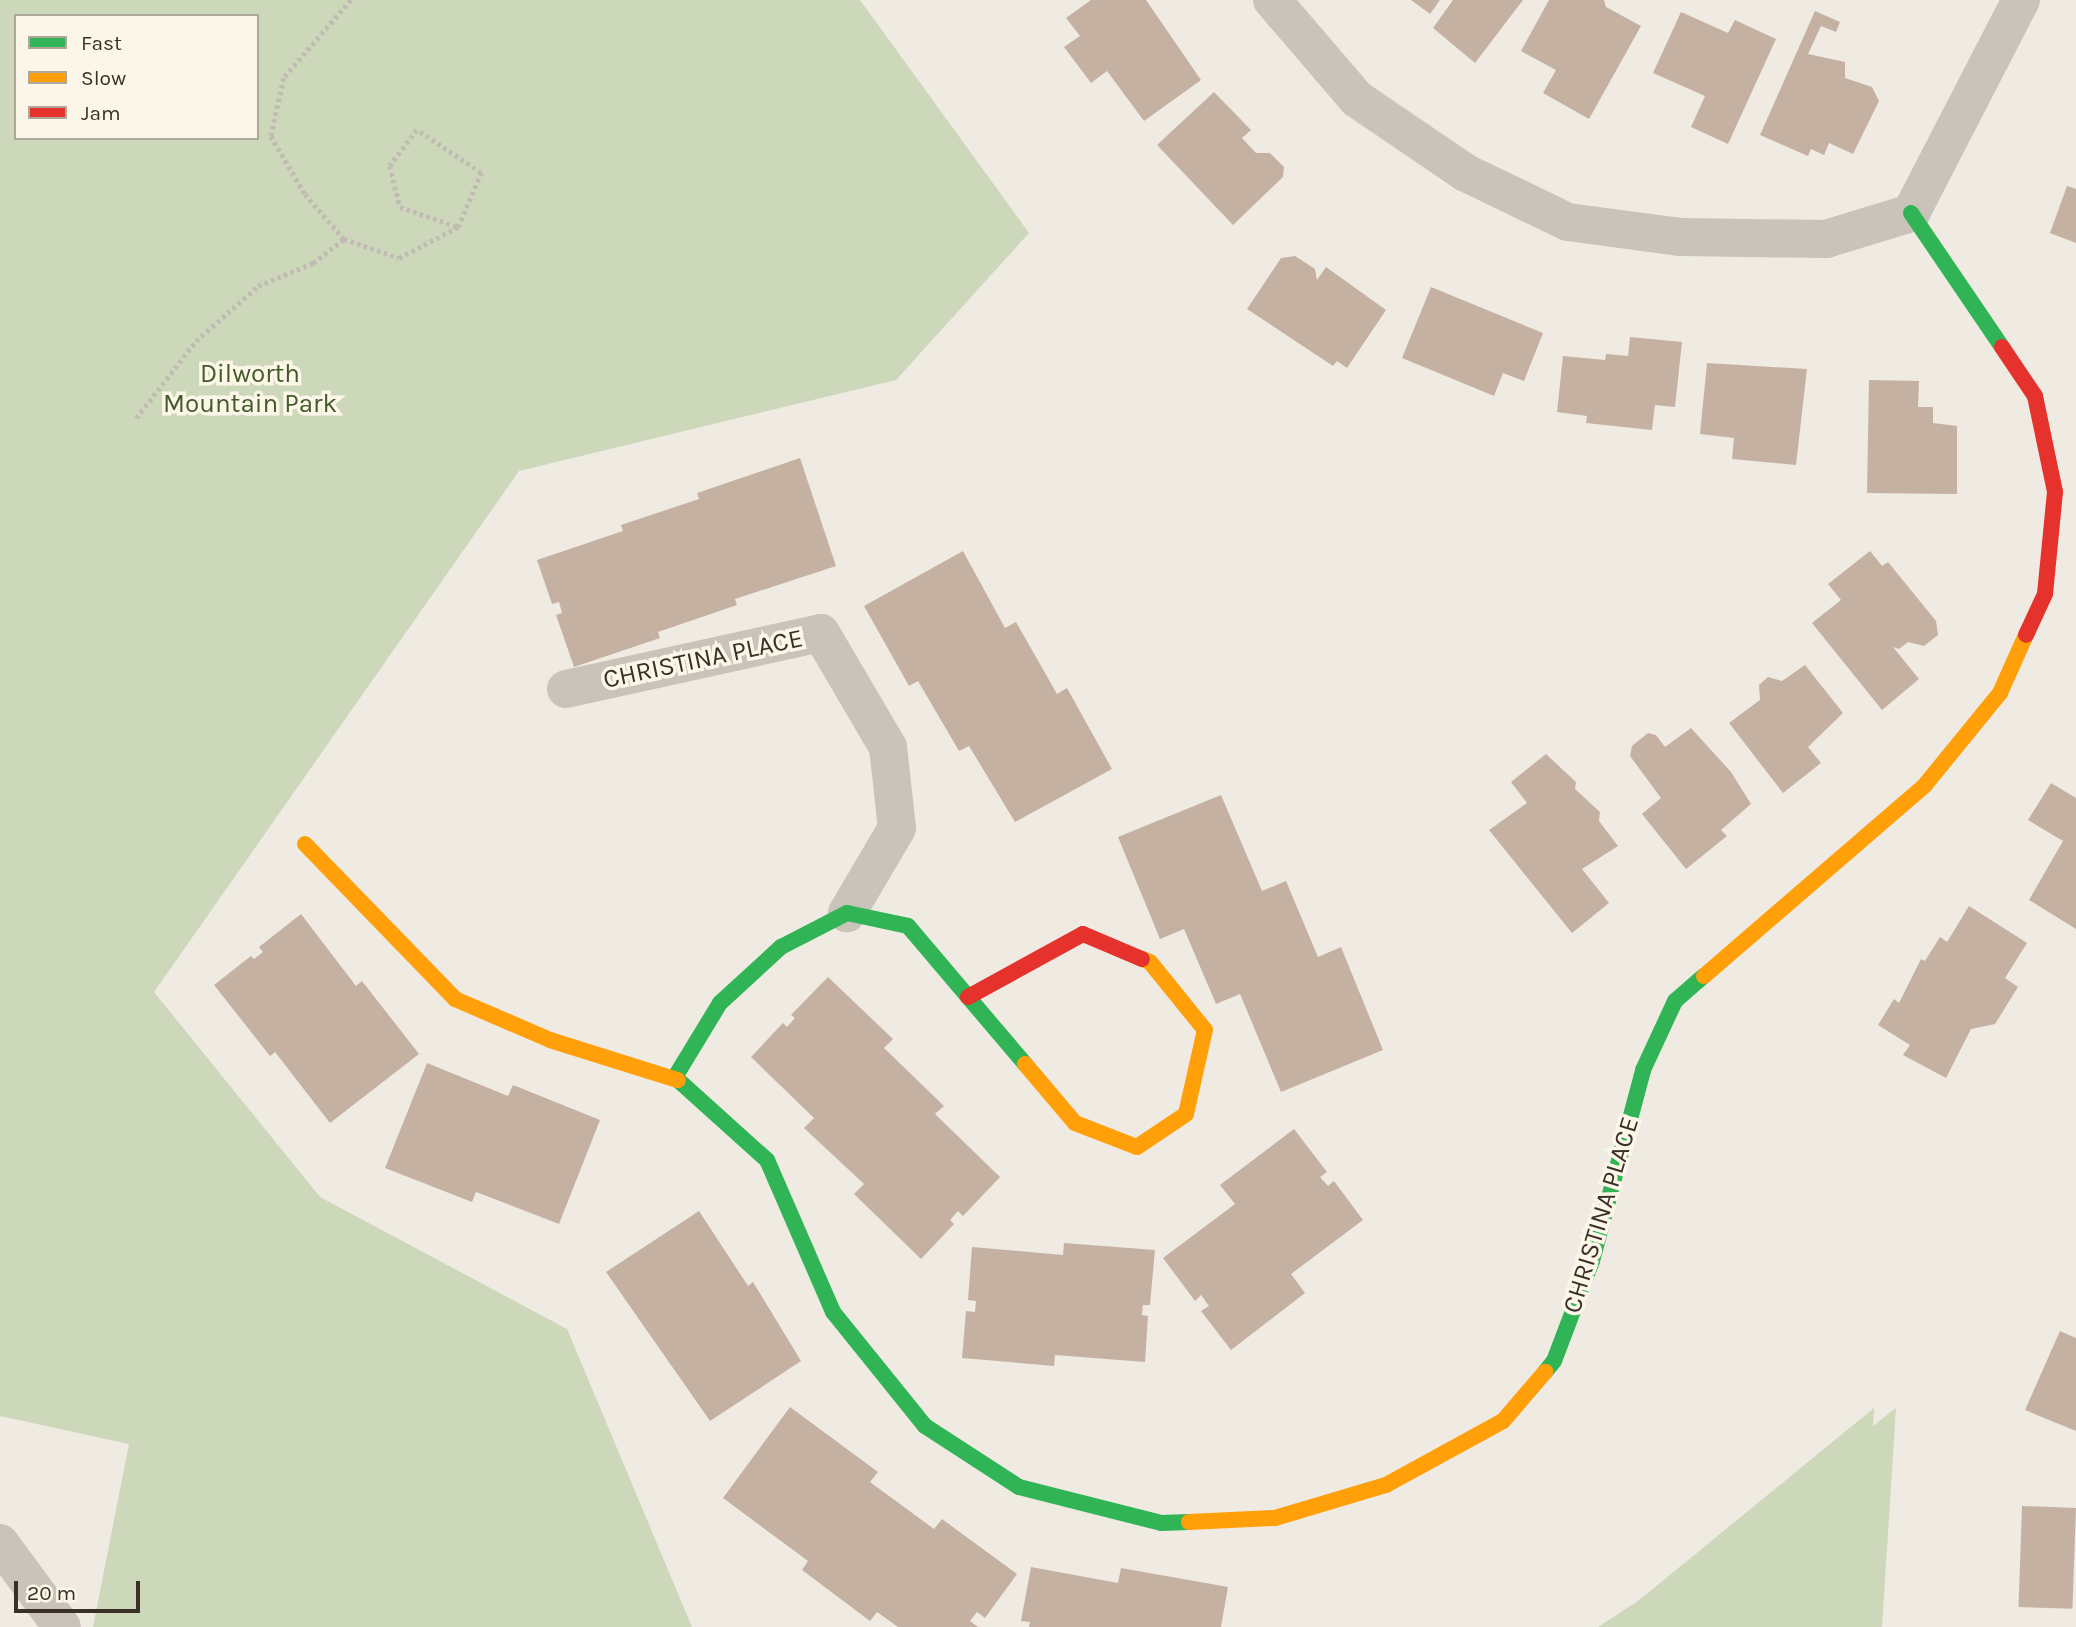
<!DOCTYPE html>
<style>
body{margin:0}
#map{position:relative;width:2076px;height:1627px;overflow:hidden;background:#efebe2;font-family:Karla,sans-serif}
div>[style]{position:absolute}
.green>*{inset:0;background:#cdd7ba}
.building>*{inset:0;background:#c5b1a2;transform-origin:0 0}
.path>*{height:4.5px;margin-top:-2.25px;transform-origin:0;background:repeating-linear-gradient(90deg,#c1bbb3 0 3.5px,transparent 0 7px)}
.street>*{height:38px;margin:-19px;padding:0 19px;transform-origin:19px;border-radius:19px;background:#c9c3ba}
.fast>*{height:16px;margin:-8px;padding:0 8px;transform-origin:8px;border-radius:8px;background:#30b455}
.slow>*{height:16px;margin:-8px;padding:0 8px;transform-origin:8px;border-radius:8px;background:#ff9f0a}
.jam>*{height:16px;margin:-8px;padding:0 8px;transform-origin:8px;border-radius:8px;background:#e5322d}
span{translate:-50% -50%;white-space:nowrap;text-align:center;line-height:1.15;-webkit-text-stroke:7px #fcf6e9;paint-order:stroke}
.park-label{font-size:26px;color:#425b29}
.street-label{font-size:26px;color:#3a3028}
.legend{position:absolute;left:14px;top:14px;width:245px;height:126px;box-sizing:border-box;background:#fcf6e9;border:2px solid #aea79c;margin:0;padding:9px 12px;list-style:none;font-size:21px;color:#3a3028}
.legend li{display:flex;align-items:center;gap:14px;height:35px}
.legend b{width:35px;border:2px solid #aea79c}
.scale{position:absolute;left:14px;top:1581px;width:126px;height:32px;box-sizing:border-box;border:4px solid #3a3028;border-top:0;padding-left:9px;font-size:21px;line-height:24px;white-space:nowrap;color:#3a3028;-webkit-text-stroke:5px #fcf6e9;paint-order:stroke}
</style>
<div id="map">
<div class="green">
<div style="clip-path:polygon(evenodd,0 0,860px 0,1029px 233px,896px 380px,519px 471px,154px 992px,320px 1197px,567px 1329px,692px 1627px,93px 1627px,129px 1444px,0 1416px,0 0,16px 16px,257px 16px,257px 138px,16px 138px,16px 16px)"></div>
<div style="clip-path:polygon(1874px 1408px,1873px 1426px,1896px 1408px,1882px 1627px,1598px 1627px,1638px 1601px)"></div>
</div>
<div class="building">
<div style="clip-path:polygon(1091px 0,1146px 0,1201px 80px,1144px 121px,1107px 71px,1091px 83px,1064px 47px,1080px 36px,1066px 18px)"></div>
<div style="clip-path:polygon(1411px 0,1440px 0,1430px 14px)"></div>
<div style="clip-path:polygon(1453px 0,1523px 0,1475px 63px,1433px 28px)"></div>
<div style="clip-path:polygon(1549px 0,1604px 0,1606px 7px,1641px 26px,1589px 119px,1543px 93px,1556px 70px,1521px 51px)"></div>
<div style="clip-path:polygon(1815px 11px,1840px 22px,1836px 32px,1821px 26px,1808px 54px,1845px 62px,1845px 78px,1872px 87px,1879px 101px,1853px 154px,1829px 143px,1824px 155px,1811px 149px,1808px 156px,1760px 135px)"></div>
<div style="clip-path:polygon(1681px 12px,1728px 33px,1735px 20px,1776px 39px,1728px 144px,1691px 127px,1705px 96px,1653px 73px)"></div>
<div style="clip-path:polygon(1214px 92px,1251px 130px,1242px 138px,1256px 153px,1270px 153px,1284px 167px,1283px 177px,1233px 225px,1157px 145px)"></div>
<div style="clip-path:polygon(2067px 186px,2076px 189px,2076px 243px,2050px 233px)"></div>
<div style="clip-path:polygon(1295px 256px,1315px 269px,1317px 280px,1326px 267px,1386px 310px,1347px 368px,1337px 361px,1333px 366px,1247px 309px,1281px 258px)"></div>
<div style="clip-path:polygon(1431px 287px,1543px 333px,1524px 381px,1503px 373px,1494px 396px,1402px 358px)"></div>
<div style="clip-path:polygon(1630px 337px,1682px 342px,1675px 407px,1655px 405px,1652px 430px,1586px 423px,1587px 416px,1557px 412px,1563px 356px,1605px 360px,1606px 354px,1628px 356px)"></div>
<div style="clip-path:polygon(1707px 363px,1807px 369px,1796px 465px,1732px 459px,1734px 438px,1700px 434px)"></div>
<div style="clip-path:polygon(1869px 380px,1919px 381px,1918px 407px,1933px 407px,1933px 423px,1957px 426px,1957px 494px,1867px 493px)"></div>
<div style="clip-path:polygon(800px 458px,836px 566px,735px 599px,737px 605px,658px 632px,660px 638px,574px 667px,556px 615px,562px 613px,559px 602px,552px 604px,537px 560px,623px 531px,621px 525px,699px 499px,697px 493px)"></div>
<div style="clip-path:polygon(963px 551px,1005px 628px,1016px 622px,1057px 694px,1067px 688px,1112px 769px,1015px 822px,969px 746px,959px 751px,918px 681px,909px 686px,864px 606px)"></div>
<div style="clip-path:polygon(1870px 551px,1882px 566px,1888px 562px,1936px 621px,1938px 635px,1924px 646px,1908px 642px,1899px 649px,1893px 647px,1919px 679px,1882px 710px,1812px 623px,1841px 600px,1828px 584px)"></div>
<div style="clip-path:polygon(1805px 665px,1843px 713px,1808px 747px,1821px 763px,1783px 793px,1729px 723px,1760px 700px,1759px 685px,1768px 677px,1782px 681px)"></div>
<div style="clip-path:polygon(1691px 728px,1731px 772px,1751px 804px,1721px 830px,1727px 836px,1686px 869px,1642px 814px,1661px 798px,1630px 756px,1632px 746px,1648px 733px,1656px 735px,1665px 747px)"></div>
<div style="clip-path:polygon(1546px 754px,1576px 782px,1575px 789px,1600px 812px,1599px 821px,1618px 846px,1582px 869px,1609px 903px,1572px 933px,1489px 830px,1527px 803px,1511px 782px)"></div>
<div style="clip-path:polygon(2051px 783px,2076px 798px,2076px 929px,2029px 900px,2063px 841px,2028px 820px)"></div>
<div style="clip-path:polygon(1221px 795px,1262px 891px,1286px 881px,1318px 957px,1341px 947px,1383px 1050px,1281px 1092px,1240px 994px,1216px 1004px,1184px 929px,1160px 939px,1118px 837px)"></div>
<div style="clip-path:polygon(1969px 906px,2027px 943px,2005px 978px,2018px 987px,1995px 1024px,1971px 1029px,1946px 1078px,1903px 1055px,1910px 1045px,1878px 1025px,1894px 999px,1899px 1003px,1921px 959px,1925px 961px,1940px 937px,1947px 942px)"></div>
<div style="clip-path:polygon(301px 914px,356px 986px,362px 981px,419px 1054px,330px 1123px,275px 1052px,270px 1056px,214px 985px,251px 956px,254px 959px,263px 952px,259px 947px)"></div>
<div style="clip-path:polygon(828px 977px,893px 1039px,884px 1048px,944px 1106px,935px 1114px,1000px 1177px,963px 1216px,958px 1211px,950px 1220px,954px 1224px,921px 1259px,854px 1194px,864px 1184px,804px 1128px,814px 1118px,751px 1057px,783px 1023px,787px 1027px,795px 1018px,791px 1015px)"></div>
<div style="clip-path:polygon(427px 1063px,508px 1096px,513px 1085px,600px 1120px,559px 1224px,476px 1192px,472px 1202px,385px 1168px)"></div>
<div style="clip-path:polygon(1294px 1129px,1327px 1172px,1320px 1177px,1328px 1186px,1334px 1181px,1363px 1220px,1291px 1274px,1305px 1293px,1231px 1350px,1201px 1311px,1209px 1306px,1201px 1295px,1195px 1301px,1163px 1258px,1235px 1204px,1220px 1185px)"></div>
<div style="clip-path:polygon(699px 1211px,748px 1286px,753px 1282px,801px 1361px,710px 1421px,606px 1272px)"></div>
<div style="clip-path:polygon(1064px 1243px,1155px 1250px,1150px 1305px,1143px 1305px,1142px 1315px,1148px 1316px,1145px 1362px,1055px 1355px,1054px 1366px,962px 1358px,966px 1311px,975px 1312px,976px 1301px,968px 1300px,972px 1247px,1063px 1255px)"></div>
<div style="clip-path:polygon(2060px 1331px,2076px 1338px,2076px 1431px,2025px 1410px)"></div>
<div style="clip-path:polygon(790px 1407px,878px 1472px,870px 1482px,934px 1529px,942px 1519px,1017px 1574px,985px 1618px,977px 1612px,970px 1621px,978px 1627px,898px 1627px,877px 1612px,870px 1621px,802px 1570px,808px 1561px,723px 1498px)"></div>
<div style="left:2022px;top:1506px;width:54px;height:101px;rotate:2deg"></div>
<div style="clip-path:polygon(1031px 1567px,1118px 1583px,1121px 1568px,1228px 1587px,1221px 1627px,1029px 1627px,1030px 1622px,1021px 1621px)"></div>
</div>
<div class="path">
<div style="left:351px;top:0;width:103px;rotate:130.7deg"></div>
<div style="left:284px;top:78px;width:59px;rotate:102.6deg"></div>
<div style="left:271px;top:136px;width:67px;rotate:59.6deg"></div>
<div style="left:305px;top:194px;width:60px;rotate:49.1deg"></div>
<div style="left:344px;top:239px;width:58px;rotate:19.1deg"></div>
<div style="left:399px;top:258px;width:67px;rotate:-27.7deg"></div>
<div style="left:458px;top:227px;width:59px;rotate:-66.9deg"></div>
<div style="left:481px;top:173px;width:77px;rotate:-146.1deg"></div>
<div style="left:417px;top:130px;width:45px;rotate:126.9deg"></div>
<div style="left:390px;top:166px;width:42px;rotate:76.3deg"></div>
<div style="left:400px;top:207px;width:61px;rotate:19deg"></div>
<div style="left:136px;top:418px;width:98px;rotate:-52.1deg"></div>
<div style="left:196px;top:341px;width:83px;rotate:-41.6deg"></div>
<div style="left:258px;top:286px;width:60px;rotate:-22.7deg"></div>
<div style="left:313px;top:263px;width:39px;rotate:-38deg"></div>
</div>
<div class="street">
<div style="left:1272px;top:0;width:130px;rotate:49.4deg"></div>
<div style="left:1357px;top:99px;width:132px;rotate:34.2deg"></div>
<div style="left:1466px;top:173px;width:113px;rotate:25.7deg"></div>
<div style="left:1568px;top:222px;width:114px;rotate:7.6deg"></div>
<div style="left:1681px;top:237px;width:145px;rotate:0.8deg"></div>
<div style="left:1826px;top:239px;width:89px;rotate:-17deg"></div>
<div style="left:1911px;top:213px;width:240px;rotate:-62.7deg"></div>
<div style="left:566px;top:689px;width:261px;rotate:-12.4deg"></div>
<div style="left:821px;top:633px;width:132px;rotate:59.6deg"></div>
<div style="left:888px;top:747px;width:81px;rotate:83.7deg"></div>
<div style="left:897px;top:828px;width:99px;rotate:120.5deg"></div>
<div style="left:0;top:1543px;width:104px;rotate:53.6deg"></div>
</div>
<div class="fast">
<div style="left:1911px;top:213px;width:162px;rotate:55.8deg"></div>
<div style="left:675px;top:1077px;width:87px;rotate:-58.7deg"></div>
<div style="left:720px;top:1003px;width:83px;rotate:-42.6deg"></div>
<div style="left:781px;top:947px;width:74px;rotate:-27.3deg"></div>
<div style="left:847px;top:913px;width:62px;rotate:12deg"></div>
<div style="left:908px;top:926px;width:181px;rotate:49.7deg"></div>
<div style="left:678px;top:1080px;width:120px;rotate:42deg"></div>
<div style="left:767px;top:1160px;width:166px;rotate:66.5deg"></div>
<div style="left:833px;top:1312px;width:146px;rotate:51.1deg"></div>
<div style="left:925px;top:1426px;width:112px;rotate:33deg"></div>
<div style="left:1019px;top:1487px;width:146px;rotate:14.2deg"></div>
<div style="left:1161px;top:1523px;width:28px;rotate:-2deg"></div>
<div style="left:1545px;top:1372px;width:14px;rotate:-51deg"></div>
<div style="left:1554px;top:1361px;width:107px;rotate:-69.2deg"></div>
<div style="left:1592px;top:1261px;width:198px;rotate:-75deg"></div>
<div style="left:1643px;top:1070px;width:76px;rotate:-65.1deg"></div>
<div style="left:1675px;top:1001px;width:38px;rotate:-41deg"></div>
</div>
<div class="slow">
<div style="left:305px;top:844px;width:216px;rotate:45.9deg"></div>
<div style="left:455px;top:999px;width:103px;rotate:23.3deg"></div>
<div style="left:550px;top:1040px;width:134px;rotate:17.4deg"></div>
<div style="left:1704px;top:976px;width:292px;rotate:-40.8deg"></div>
<div style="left:1925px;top:785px;width:119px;rotate:-50.8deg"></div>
<div style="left:2000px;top:693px;width:64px;rotate:-65.9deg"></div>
<div style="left:1025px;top:1064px;width:77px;rotate:49.7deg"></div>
<div style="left:1075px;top:1123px;width:66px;rotate:21.2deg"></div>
<div style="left:1137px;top:1147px;width:59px;rotate:-34deg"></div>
<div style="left:1186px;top:1114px;width:86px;rotate:-77.3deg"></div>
<div style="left:1205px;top:1030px;width:87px;rotate:-129deg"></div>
<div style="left:1150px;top:962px;width:9px;rotate:-159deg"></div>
<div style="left:1189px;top:1522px;width:86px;rotate:-2.7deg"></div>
<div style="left:1275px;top:1518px;width:116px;rotate:-16.6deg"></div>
<div style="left:1386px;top:1485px;width:133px;rotate:-28.7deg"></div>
<div style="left:1503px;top:1421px;width:65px;rotate:-49.4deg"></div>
</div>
<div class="jam">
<div style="left:2002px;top:347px;width:59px;rotate:56deg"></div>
<div style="left:2035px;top:396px;width:98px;rotate:78.2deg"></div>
<div style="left:2055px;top:492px;width:102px;rotate:95.6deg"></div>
<div style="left:2045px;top:594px;width:45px;rotate:114.9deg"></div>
<div style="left:968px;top:997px;width:131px;rotate:-28.7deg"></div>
<div style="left:1083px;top:934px;width:64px;rotate:23deg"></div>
</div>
<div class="park-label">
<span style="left:250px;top:389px">Dilworth<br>Mountain Park</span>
</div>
<div class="street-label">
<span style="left:703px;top:659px;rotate:-12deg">CHRISTINA PLACE</span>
<span style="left:1601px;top:1215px;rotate:-73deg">CHRISTINA PLACE</span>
</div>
<ul class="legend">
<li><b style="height:9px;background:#30b455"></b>Fast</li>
<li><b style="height:9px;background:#ff9f0a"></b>Slow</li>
<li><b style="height:9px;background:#e5322d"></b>Jam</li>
</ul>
<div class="scale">20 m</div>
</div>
